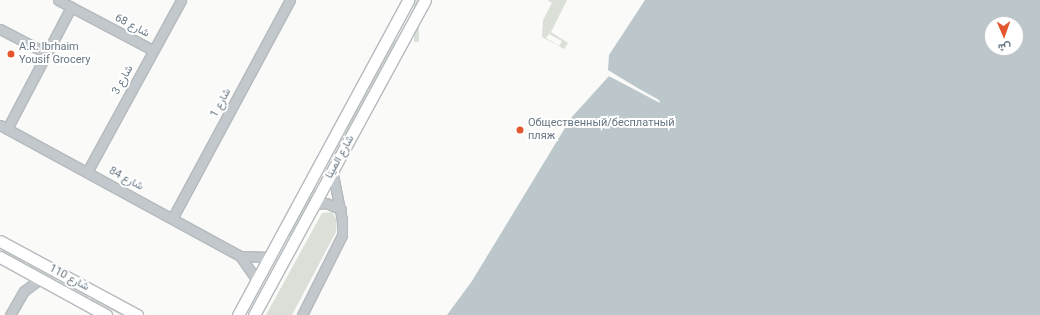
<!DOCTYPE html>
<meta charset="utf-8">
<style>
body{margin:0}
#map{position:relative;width:1040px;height:315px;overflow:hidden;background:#fafaf8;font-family:Roboto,Vazirmatn,sans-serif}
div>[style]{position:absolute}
.green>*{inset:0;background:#dadfd7;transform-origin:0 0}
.water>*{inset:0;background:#bbc7cb}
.pier>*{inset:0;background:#fafaf8}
.roads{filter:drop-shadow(1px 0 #b5babe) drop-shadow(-1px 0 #b5babe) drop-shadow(0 1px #b5babe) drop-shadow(0 -1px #b5babe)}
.minor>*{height:9px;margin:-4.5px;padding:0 4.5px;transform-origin:4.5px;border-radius:4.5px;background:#c3c8cc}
.major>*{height:11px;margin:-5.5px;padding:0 5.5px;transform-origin:5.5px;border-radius:5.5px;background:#fff}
.dots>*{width:11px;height:11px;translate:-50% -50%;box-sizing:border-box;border:2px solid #fff;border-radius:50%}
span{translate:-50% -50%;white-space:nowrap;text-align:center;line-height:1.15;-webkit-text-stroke:4px #fff;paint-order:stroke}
.street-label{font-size:11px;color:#657683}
.poi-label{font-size:11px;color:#657683}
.left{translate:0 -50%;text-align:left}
.north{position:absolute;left:984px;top:16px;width:40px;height:40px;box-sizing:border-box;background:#fff;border:1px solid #c1c8cd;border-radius:50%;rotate:178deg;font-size:11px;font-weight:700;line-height:16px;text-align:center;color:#657683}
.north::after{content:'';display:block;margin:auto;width:14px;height:18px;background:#e4572e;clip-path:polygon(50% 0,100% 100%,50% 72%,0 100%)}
</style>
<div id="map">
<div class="green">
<div style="left:414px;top:0;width:5px;height:42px"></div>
<div style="clip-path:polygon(evenodd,547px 0,567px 0,551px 32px,568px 43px,564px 49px,542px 37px,543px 20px,552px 3px,547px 0,549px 34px,562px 41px,559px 46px,546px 38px,549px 34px)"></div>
<div style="left:393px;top:39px;width:4px;height:55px;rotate:27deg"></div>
<div style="left:366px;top:89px;width:4px;height:51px;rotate:27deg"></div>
<div style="left:340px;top:136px;width:5px;height:57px;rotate:37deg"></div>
<div style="left:312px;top:188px;width:4px;height:53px;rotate:27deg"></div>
<div style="clip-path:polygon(332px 212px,337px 220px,336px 232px,292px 315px,266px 315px,322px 213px)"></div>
<div style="clip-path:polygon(0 247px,27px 261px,24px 265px,0 251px)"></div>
<div style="left:28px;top:262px;width:34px;height:4px;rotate:28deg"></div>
<div style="left:60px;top:279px;width:34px;height:4px;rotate:28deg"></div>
<div style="clip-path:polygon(92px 296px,122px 313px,121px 315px,90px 300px)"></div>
</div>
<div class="water">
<div style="clip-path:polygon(evenodd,645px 0,1040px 0,1040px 315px,447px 315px,472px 281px,571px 118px,609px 76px,660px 102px,608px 70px,609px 55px,645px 0,992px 24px,1016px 24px,1016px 48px,992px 48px,992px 24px)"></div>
</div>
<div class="pier">
<div style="clip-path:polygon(609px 72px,659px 100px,660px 103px,609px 76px)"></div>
</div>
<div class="roads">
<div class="minor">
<div style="left:58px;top:0;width:107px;rotate:27.8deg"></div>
<div style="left:0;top:29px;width:52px;rotate:27.6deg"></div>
<div style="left:0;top:125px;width:273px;rotate:28.6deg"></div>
<div style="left:240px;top:256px;width:29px;rotate:55deg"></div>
<div style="left:7px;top:129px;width:138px;rotate:-62.3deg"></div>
<div style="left:87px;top:172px;width:196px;rotate:-61.3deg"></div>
<div style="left:315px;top:204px;width:11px;rotate:-5deg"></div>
<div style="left:326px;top:203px;width:16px;rotate:22deg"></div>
<div style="left:173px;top:217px;width:247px;rotate:-61.7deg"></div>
<div style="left:240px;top:256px;width:29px;rotate:2deg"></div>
<div style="left:10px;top:315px;width:28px;rotate:-60deg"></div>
<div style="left:24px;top:291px;width:20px;rotate:-37deg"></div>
<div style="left:302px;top:315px;width:89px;rotate:-63.4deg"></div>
<div style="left:342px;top:235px;width:15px;rotate:-90deg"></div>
<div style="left:342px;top:220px;width:51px;rotate:-101.3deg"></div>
</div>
<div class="major">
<div style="left:0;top:241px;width:156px;rotate:28.4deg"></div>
<div style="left:0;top:257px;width:121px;rotate:28.7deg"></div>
<div style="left:238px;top:315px;width:358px;rotate:-61.6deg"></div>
<div style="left:254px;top:315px;width:358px;rotate:-61.5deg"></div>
</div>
</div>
<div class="dots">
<div style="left:11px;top:54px;background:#e4572e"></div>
<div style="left:520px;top:130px;background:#e4572e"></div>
</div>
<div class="street-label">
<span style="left:132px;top:26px;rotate:28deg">شارع 68</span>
<span style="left:123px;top:80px;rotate:-61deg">شارع 3</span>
<span style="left:221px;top:103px;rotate:-62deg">شارع 1</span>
<span style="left:340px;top:157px;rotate:-61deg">شارع المينا</span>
<span style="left:126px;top:179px;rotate:28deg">شارع 84</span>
<span style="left:69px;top:278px;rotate:28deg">شارع 110</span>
</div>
<div class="poi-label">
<span class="left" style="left:19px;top:54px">A.R. Ibrhaim<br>Yousif Grocery</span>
<span class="left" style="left:528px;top:130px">Общественный/бесплатный<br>пляж</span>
</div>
<div class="north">ش</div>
</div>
